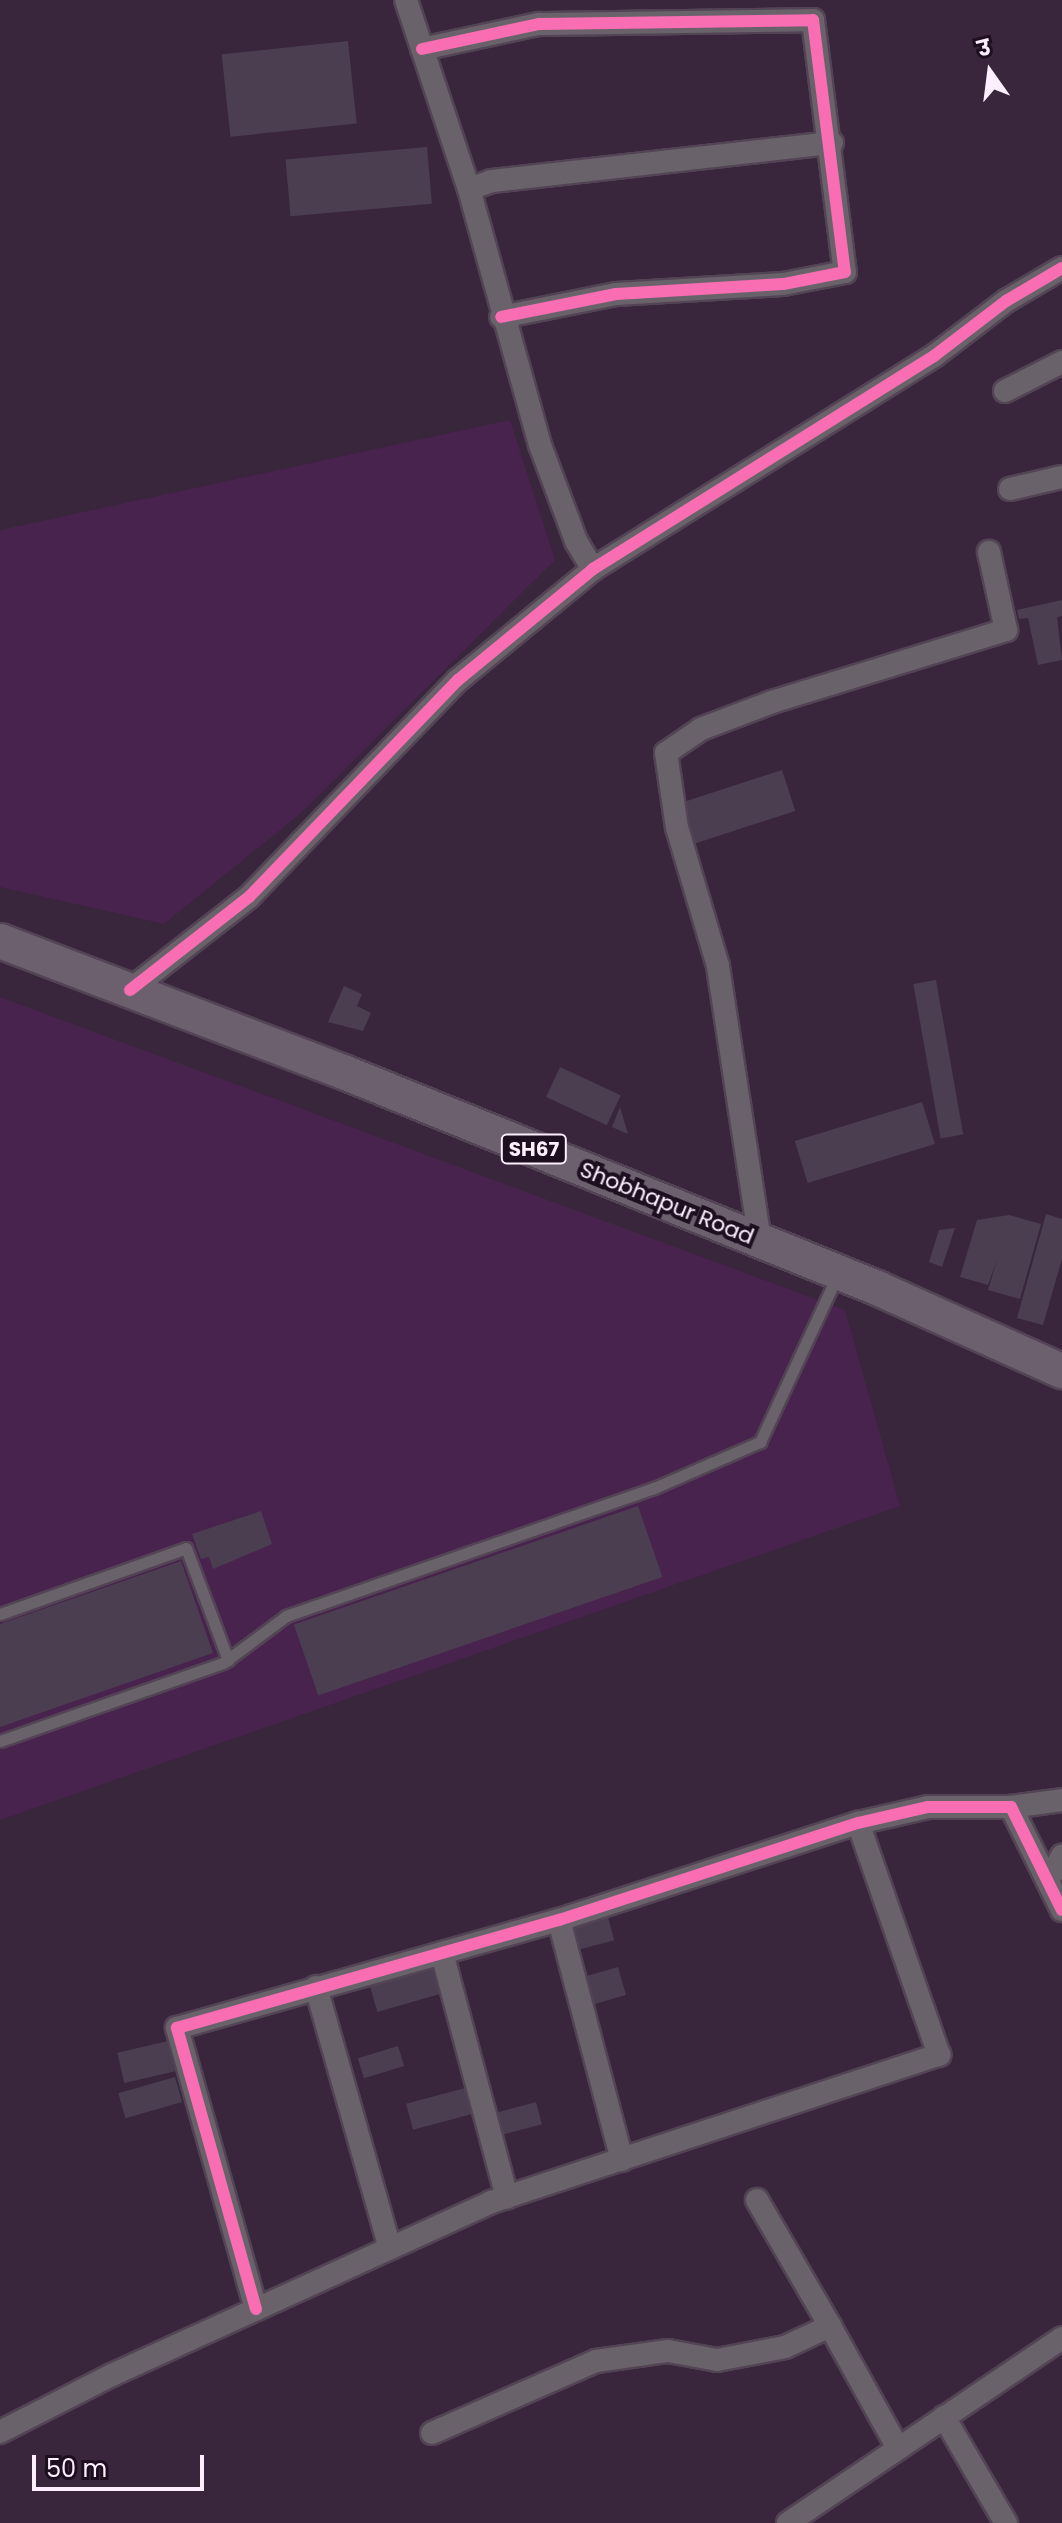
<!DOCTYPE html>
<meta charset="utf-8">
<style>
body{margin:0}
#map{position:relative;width:1062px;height:2523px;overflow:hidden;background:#39263c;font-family:Poppins,"Noto Sans Devanagari",sans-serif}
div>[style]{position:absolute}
.built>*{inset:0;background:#48234d}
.building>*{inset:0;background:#4b3e51;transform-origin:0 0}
.roads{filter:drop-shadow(2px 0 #534455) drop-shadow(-2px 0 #534455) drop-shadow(0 2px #534455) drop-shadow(0 -2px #534455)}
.lane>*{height:11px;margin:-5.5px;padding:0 5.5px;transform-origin:5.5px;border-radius:5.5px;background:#69626a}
.street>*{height:22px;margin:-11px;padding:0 11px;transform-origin:11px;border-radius:11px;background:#69626a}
.primary>*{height:34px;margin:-17px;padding:0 17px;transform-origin:17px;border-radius:17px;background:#6c606f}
.cycleway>*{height:12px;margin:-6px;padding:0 6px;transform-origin:6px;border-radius:6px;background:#f96db3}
span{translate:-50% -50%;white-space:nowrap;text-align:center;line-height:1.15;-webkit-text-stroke:8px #1e0f20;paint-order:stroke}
.shield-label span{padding:2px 6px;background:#1e0f20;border:2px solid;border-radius:6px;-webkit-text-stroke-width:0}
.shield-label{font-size:20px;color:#fdeffe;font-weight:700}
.street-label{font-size:22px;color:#fdeffe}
.north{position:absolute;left:950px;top:32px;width:80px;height:80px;-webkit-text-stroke:6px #1e0f20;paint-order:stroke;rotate:346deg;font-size:22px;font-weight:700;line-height:32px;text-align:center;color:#fdeffe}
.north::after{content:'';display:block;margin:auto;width:28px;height:36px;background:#fdeffe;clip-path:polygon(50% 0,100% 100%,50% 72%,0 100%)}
.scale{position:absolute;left:32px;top:2455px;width:172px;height:36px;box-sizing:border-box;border:4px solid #fdeffe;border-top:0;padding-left:10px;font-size:24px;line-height:28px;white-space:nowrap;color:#fdeffe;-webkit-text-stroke:6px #1e0f20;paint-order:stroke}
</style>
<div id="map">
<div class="built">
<div style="clip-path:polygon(510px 420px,555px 560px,301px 813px,164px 924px,0 887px,0 530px)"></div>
<div style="clip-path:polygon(0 997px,845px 1310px,900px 1506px,0 1820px)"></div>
</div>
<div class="building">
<div style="left:348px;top:41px;width:83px;height:127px;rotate:84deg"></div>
<div style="left:427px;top:147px;width:57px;height:142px;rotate:85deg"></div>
<div style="clip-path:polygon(1062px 600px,1062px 616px,1057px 617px,1062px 660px,1038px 665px,1028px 618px,1019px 619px,1017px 610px)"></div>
<div style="left:782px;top:770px;width:43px;height:106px;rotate:72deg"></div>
<div style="left:936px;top:980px;width:157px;height:23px;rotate:80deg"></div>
<div style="clip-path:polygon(344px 986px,362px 994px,357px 1006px,371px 1013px,363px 1031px,328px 1022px)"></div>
<div style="left:560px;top:1067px;width:67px;height:33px;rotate:25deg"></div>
<div style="left:922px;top:1102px;width:44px;height:133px;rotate:73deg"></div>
<div style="clip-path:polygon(620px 1107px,628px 1134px,612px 1127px)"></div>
<div style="clip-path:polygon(1046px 1214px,1062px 1219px,1062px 1259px,1043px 1325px,1017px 1318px)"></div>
<div style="clip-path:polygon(1009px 1215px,1041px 1224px,1020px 1299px,988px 1290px,997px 1260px,988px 1285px,960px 1277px,977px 1220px)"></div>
<div style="clip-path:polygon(955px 1228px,942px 1267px,929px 1262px,939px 1230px)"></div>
<div style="left:638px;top:1506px;width:75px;height:364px;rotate:71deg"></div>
<div style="clip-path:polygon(261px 1511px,272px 1544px,213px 1569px,209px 1557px,201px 1559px,192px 1534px)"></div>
<div style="clip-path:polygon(181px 1561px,213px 1653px,0 1727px,0 1624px)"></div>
<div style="left:608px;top:1917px;width:24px;height:46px;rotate:75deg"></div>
<div style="left:432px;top:1963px;width:32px;height:66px;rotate:74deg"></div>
<div style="left:618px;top:1967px;width:29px;height:42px;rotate:74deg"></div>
<div style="left:168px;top:2041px;width:31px;height:52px;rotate:77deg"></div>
<div style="left:398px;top:2046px;width:21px;height:42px;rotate:73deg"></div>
<div style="left:175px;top:2077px;width:26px;height:59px;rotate:74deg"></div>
<div style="left:465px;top:2088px;width:27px;height:61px;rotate:75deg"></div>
<div style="left:536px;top:2102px;width:23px;height:48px;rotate:75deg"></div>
</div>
<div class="roads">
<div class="lane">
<div style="left:0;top:1614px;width:197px;rotate:-19.5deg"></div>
<div style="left:186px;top:1548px;width:120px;rotate:69.4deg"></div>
<div style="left:0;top:1741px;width:236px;rotate:-19.3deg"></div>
<div style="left:223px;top:1663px;width:79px;rotate:-36.7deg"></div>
<div style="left:286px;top:1616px;width:390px;rotate:-19.2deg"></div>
<div style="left:654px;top:1488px;width:116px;rotate:-23.5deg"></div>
<div style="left:760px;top:1442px;width:183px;rotate:-65.1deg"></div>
</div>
<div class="street">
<div style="left:406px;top:0;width:199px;rotate:71.6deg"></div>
<div style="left:469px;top:189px;width:266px;rotate:74.5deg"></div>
<div style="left:540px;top:445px;width:103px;rotate:69.4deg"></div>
<div style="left:576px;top:541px;width:33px;rotate:59deg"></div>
<div style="left:422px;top:49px;width:120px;rotate:-12.1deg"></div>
<div style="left:539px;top:24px;width:274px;rotate:-0.8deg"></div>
<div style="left:813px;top:20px;width:254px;rotate:82.8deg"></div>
<div style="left:845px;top:272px;width:63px;rotate:169deg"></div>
<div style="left:783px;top:284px;width:167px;rotate:176.6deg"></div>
<div style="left:616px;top:294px;width:117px;rotate:168.7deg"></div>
<div style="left:469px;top:189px;width:24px;rotate:-19deg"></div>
<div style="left:492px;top:181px;width:342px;rotate:-6.4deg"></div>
<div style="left:1005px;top:391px;width:64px;rotate:-27deg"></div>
<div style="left:1010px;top:489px;width:53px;rotate:-13deg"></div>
<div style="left:130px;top:990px;width:151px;rotate:-38deg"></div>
<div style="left:249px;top:897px;width:301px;rotate:-46.1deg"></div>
<div style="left:458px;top:680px;width:175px;rotate:-39.4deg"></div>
<div style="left:593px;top:569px;width:402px;rotate:-32deg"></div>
<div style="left:934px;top:356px;width:91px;rotate:-37.4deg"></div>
<div style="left:1006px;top:301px;width:65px;rotate:-30.5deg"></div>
<div style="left:760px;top:1241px;width:278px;rotate:-98.7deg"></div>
<div style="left:718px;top:966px;width:144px;rotate:-106.5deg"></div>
<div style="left:677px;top:828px;width:76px;rotate:-98.3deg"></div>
<div style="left:666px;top:753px;width:42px;rotate:-34.4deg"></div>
<div style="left:701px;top:729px;width:76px;rotate:-20.8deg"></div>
<div style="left:772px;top:702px;width:245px;rotate:-17.1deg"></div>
<div style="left:1006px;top:630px;width:80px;rotate:-102.3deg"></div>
<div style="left:1011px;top:1807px;width:51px;rotate:-7.8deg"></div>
<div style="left:1048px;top:1881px;width:29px;rotate:-61deg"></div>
<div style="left:559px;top:1920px;width:248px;rotate:75.3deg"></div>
<div style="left:442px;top:1953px;width:253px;rotate:75.1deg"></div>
<div style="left:316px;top:1987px;width:271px;rotate:74.2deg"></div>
<div style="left:757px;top:2200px;width:146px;rotate:59.9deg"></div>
<div style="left:256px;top:2309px;width:292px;rotate:-105.7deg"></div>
<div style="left:177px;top:2028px;width:397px;rotate:-15.8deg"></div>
<div style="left:559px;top:1920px;width:314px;rotate:-18deg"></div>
<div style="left:858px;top:1823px;width:72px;rotate:-12.9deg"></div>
<div style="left:928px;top:1807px;width:83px"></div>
<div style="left:1011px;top:1807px;width:115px;rotate:63.7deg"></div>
<div style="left:944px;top:2417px;width:123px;rotate:59.7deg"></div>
<div style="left:0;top:2432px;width:126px;rotate:-27deg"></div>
<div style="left:112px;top:2375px;width:417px;rotate:-24.5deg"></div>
<div style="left:491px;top:2202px;width:472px;rotate:-18.2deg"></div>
<div style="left:939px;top:2055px;width:246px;rotate:-109.2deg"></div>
<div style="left:432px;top:2433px;width:179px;rotate:-23.7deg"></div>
<div style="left:596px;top:2361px;width:73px;rotate:-7.9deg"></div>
<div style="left:668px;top:2351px;width:50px;rotate:10.4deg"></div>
<div style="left:717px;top:2360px;width:69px;rotate:-10.8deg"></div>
<div style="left:785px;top:2347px;width:50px;rotate:-25deg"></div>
<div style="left:830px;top:2326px;width:140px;rotate:60.9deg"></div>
<div style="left:788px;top:2523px;width:331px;rotate:-34deg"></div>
</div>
<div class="primary">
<div style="left:0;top:941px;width:370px;rotate:20.9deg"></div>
<div style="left:346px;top:1073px;width:573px;rotate:22.04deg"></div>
<div style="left:877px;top:1288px;width:203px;rotate:24.2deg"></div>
</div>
</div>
<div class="cycleway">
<div style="left:422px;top:49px;width:120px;rotate:-12.1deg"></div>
<div style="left:539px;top:24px;width:274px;rotate:-0.8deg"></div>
<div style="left:813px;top:20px;width:254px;rotate:82.8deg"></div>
<div style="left:845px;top:272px;width:63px;rotate:169deg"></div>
<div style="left:783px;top:284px;width:167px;rotate:176.6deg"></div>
<div style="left:616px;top:294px;width:117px;rotate:168.7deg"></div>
<div style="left:130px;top:990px;width:151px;rotate:-38deg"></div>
<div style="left:249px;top:897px;width:301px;rotate:-46.1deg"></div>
<div style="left:458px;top:680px;width:175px;rotate:-39.4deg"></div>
<div style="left:593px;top:569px;width:402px;rotate:-32deg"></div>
<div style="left:934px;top:356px;width:91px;rotate:-37.4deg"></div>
<div style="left:1006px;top:301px;width:65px;rotate:-30.5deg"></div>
<div style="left:256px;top:2309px;width:292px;rotate:-105.7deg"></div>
<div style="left:177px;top:2028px;width:397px;rotate:-15.8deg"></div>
<div style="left:559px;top:1920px;width:314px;rotate:-18deg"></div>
<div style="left:858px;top:1823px;width:72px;rotate:-12.9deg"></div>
<div style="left:928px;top:1807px;width:83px"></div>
<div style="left:1011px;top:1807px;width:115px;rotate:63.7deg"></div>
</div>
<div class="shield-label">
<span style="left:534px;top:1149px">SH67</span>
</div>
<div class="street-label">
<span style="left:667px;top:1203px;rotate:22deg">Shobhapur Road</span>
</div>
<div class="north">उ</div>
<div class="scale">50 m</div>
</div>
